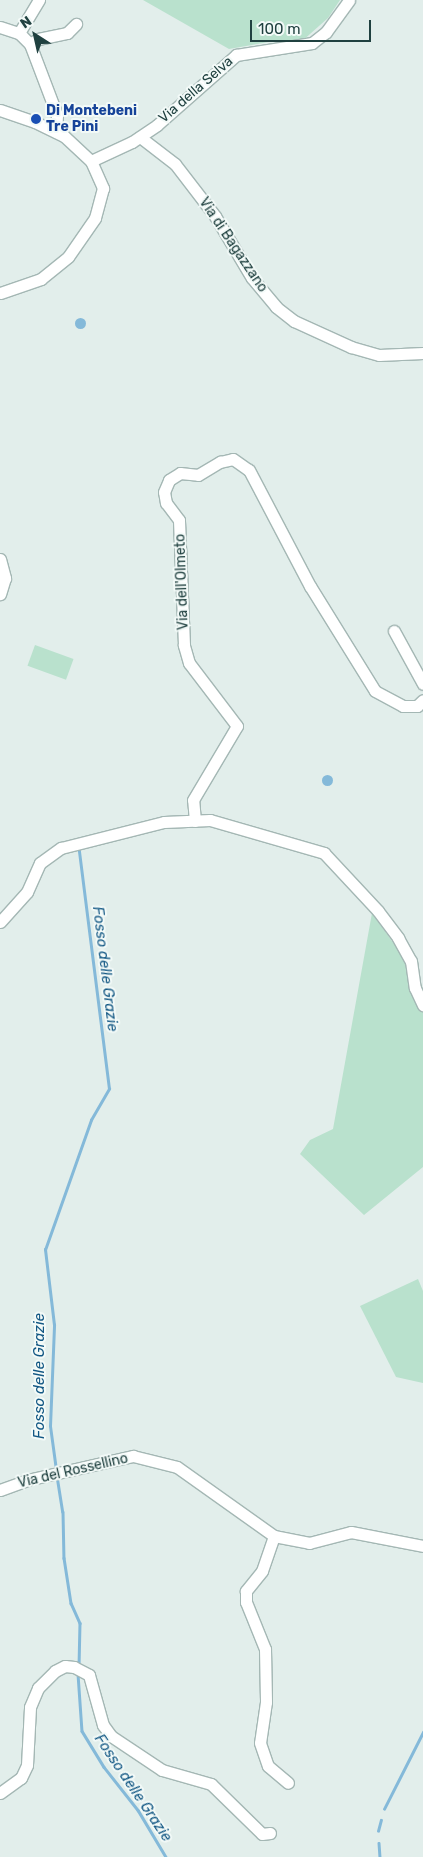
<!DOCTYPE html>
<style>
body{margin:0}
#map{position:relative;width:423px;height:1857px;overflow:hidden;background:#e2eeeb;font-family:Rubik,sans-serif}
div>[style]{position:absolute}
.green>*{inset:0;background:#b9e1cd;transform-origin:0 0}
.water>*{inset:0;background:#84b9d9}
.round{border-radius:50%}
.stream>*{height:2.5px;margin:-1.25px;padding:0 1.25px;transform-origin:1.25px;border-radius:1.25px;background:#84b9d9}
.roads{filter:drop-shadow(1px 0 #a4b7b4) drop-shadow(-1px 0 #a4b7b4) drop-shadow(0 1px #a4b7b4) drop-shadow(0 -1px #a4b7b4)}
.minor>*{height:11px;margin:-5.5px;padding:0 5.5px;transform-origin:5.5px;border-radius:5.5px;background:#fff}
.dots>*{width:14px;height:14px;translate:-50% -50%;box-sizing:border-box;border:2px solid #f3faf8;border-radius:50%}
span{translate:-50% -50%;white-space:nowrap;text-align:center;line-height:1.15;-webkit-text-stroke:4px #f3faf8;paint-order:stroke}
.street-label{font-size:14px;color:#204140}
.transit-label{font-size:14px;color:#164399;font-weight:700}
.left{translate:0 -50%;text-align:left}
.water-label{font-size:15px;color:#135884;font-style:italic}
.north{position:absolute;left:10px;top:10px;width:50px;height:50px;-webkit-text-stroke:4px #f3faf8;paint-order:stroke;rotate:325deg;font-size:14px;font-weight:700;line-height:20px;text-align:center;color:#204140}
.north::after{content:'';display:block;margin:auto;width:18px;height:22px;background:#204140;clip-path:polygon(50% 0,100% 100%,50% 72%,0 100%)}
.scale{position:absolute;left:250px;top:20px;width:121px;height:22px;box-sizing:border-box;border:2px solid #204140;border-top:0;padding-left:6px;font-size:15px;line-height:18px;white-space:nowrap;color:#204140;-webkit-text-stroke:4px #f3faf8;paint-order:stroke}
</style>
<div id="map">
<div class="green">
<div style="clip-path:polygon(143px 0,340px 0,328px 18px,301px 42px,274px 41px,229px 49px)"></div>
<div style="left:35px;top:645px;width:41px;height:22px;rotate:20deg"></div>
<div style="clip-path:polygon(372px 913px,404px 958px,408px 977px,423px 1010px,423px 1167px,364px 1215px,300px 1154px,310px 1140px,333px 1129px)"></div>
<div style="clip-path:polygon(418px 1279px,423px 1291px,423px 1383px,396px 1377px,360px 1306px)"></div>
</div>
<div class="water">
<div class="round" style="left:74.5px;top:317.5px;width:11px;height:11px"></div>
<div class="round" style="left:321.5px;top:774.5px;width:11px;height:11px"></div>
</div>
<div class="stream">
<div style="left:56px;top:1470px;width:44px;rotate:-97.8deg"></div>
<div style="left:50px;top:1426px;width:101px;rotate:-87.7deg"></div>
<div style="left:54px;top:1325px;width:76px;rotate:-96.8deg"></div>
<div style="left:45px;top:1250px;width:138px;rotate:-70.5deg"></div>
<div style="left:91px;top:1120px;width:36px;rotate:-60deg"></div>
<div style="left:109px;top:1089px;width:240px;rotate:-97.2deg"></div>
<div style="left:57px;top:1476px;width:36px;rotate:81deg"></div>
<div style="left:63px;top:1512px;width:46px;rotate:88.8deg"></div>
<div style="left:64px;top:1558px;width:46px;rotate:81.2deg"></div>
<div style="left:71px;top:1603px;width:22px;rotate:66deg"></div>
<div style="left:80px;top:1623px;width:43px;rotate:91.3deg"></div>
<div style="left:78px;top:1674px;width:57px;rotate:86deg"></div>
<div style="left:82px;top:1731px;width:42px;rotate:58.6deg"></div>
<div style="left:104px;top:1767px;width:55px;rotate:51.7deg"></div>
<div style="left:138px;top:1810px;width:55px;rotate:59.2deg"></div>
<div style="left:384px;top:1809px;width:86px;rotate:-63.1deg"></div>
<div style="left:378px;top:1831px;width:11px;rotate:-75deg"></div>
<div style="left:379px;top:1843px;width:14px;rotate:86deg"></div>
</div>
<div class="roads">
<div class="minor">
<div style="left:0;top:27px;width:20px;rotate:18deg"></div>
<div style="left:19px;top:33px;width:16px;rotate:45deg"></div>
<div style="left:30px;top:44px;width:76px;rotate:69.2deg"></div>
<div style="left:57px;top:115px;width:17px;rotate:93deg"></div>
<div style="left:19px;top:33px;width:39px;rotate:-59deg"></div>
<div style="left:30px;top:44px;width:9px;rotate:-32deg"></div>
<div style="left:38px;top:39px;width:30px;rotate:-12deg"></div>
<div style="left:67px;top:33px;width:13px;rotate:-45deg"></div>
<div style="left:0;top:110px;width:37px;rotate:19deg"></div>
<div style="left:35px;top:122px;width:32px;rotate:26deg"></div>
<div style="left:64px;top:136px;width:37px;rotate:43deg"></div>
<div style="left:91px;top:161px;width:30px;rotate:66deg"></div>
<div style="left:103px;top:188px;width:31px;rotate:105deg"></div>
<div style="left:95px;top:218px;width:47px;rotate:124.7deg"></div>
<div style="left:68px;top:257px;width:35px;rotate:141deg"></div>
<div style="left:41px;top:279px;width:43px;rotate:161.1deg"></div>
<div style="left:140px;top:137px;width:44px;rotate:37.6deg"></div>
<div style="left:175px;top:164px;width:66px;rotate:52.4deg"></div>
<div style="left:215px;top:216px;width:72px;rotate:59.2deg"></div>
<div style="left:252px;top:278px;width:38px;rotate:50deg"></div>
<div style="left:276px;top:307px;width:23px;rotate:38deg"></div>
<div style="left:294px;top:321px;width:63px;rotate:24.5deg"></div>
<div style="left:351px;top:347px;width:29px;rotate:16deg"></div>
<div style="left:379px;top:355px;width:44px;rotate:-2.6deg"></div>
<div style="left:91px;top:161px;width:45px;rotate:-24.9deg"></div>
<div style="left:132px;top:142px;width:30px;rotate:-34deg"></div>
<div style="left:157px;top:125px;width:106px;rotate:-41.5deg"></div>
<div style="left:236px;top:55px;width:77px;rotate:-9deg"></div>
<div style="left:312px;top:43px;width:18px;rotate:-38deg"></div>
<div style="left:326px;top:32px;width:39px;rotate:-54deg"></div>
<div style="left:0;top:559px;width:20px;rotate:75deg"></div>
<div style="left:5px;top:578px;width:17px;rotate:107deg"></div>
<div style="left:394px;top:631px;width:60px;rotate:61.3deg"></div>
<div style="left:195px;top:821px;width:21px;rotate:-95deg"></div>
<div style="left:193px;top:800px;width:86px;rotate:-59.3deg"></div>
<div style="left:237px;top:726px;width:79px;rotate:-127.3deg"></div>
<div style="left:189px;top:663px;width:19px;rotate:-106deg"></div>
<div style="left:184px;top:645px;width:125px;rotate:-92.3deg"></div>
<div style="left:179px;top:520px;width:21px;rotate:-127deg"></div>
<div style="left:166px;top:503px;width:11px;rotate:-100deg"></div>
<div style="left:164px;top:492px;width:13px;rotate:-67deg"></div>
<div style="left:169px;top:480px;width:13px;rotate:-32deg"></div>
<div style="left:180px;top:473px;width:18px;rotate:6deg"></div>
<div style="left:198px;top:475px;width:26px;rotate:-31deg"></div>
<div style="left:220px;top:462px;width:13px;rotate:-13deg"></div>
<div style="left:233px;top:459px;width:19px;rotate:35deg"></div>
<div style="left:249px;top:470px;width:131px;rotate:62.3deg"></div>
<div style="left:310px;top:586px;width:123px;rotate:58.2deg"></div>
<div style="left:375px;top:691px;width:32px;rotate:28deg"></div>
<div style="left:403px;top:706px;width:14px"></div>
<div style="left:417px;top:706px;width:8px;rotate:-45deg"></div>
<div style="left:0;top:922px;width:40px;rotate:-48deg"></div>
<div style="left:27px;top:892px;width:32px;rotate:-66deg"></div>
<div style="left:40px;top:863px;width:26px;rotate:-36deg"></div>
<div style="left:61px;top:848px;width:106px;rotate:-14.2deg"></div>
<div style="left:164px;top:822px;width:46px;rotate:-2.5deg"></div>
<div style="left:210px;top:820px;width:119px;rotate:16.1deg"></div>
<div style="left:324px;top:853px;width:79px;rotate:47deg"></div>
<div style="left:378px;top:911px;width:34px;rotate:53deg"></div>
<div style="left:398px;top:938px;width:26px;rotate:61deg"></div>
<div style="left:411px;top:961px;width:27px;rotate:82deg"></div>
<div style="left:415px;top:988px;width:19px;rotate:65deg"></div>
<div style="left:0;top:1490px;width:29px;rotate:-20deg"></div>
<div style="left:27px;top:1480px;width:109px;rotate:-12.8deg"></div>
<div style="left:133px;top:1456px;width:45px;rotate:14deg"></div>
<div style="left:177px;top:1467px;width:119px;rotate:35.4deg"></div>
<div style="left:274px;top:1536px;width:36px;rotate:11deg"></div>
<div style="left:309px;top:1543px;width:43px;rotate:-14.7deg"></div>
<div style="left:351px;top:1532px;width:73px;rotate:11deg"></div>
<div style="left:274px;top:1536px;width:37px;rotate:109deg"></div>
<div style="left:262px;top:1571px;width:26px;rotate:129deg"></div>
<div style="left:246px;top:1591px;width:11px;rotate:90deg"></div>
<div style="left:246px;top:1602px;width:51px;rotate:68deg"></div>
<div style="left:265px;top:1649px;width:53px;rotate:88.9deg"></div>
<div style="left:266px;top:1702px;width:41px;rotate:98.3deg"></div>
<div style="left:260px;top:1743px;width:24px;rotate:71deg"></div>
<div style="left:268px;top:1766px;width:26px;rotate:40deg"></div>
<div style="left:0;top:1793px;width:26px;rotate:-36deg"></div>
<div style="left:21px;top:1778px;width:14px;rotate:-65deg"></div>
<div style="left:27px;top:1765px;width:58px;rotate:-87deg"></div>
<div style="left:30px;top:1707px;width:21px;rotate:-67deg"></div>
<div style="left:38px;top:1688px;width:24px;rotate:-45deg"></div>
<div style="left:55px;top:1671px;width:11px;rotate:-27deg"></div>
<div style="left:65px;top:1666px;width:9px;rotate:6deg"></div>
<div style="left:74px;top:1667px;width:17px;rotate:28deg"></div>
<div style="left:89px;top:1675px;width:52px;rotate:74.4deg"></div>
<div style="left:103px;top:1725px;width:14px;rotate:54deg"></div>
<div style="left:111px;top:1736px;width:61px;rotate:33.7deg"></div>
<div style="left:162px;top:1770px;width:51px;rotate:15.9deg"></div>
<div style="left:211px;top:1784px;width:71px;rotate:44.4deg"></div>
<div style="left:262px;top:1834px;width:8px;rotate:-7deg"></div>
</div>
</div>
<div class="dots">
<div style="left:36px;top:119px;background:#1a4fb4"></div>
</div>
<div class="street-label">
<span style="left:196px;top:90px;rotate:-41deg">Via della Selva</span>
<span style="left:233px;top:245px;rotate:56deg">Via di Bagazzano</span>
<span style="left:182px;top:582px;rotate:-92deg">Via dell'Olmeto</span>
<span style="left:73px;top:1471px;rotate:-13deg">Via del Rossellino</span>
</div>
<div class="transit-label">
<span class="left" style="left:46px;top:119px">Di Montebeni<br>Tre Pini</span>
</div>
<div class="water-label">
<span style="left:105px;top:969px;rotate:83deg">Fosso delle Grazie</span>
<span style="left:40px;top:1376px;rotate:-90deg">Fosso delle Grazie</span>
<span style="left:133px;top:1788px;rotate:56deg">Fosso delle Grazie</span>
</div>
<div class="north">N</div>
<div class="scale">100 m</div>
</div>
